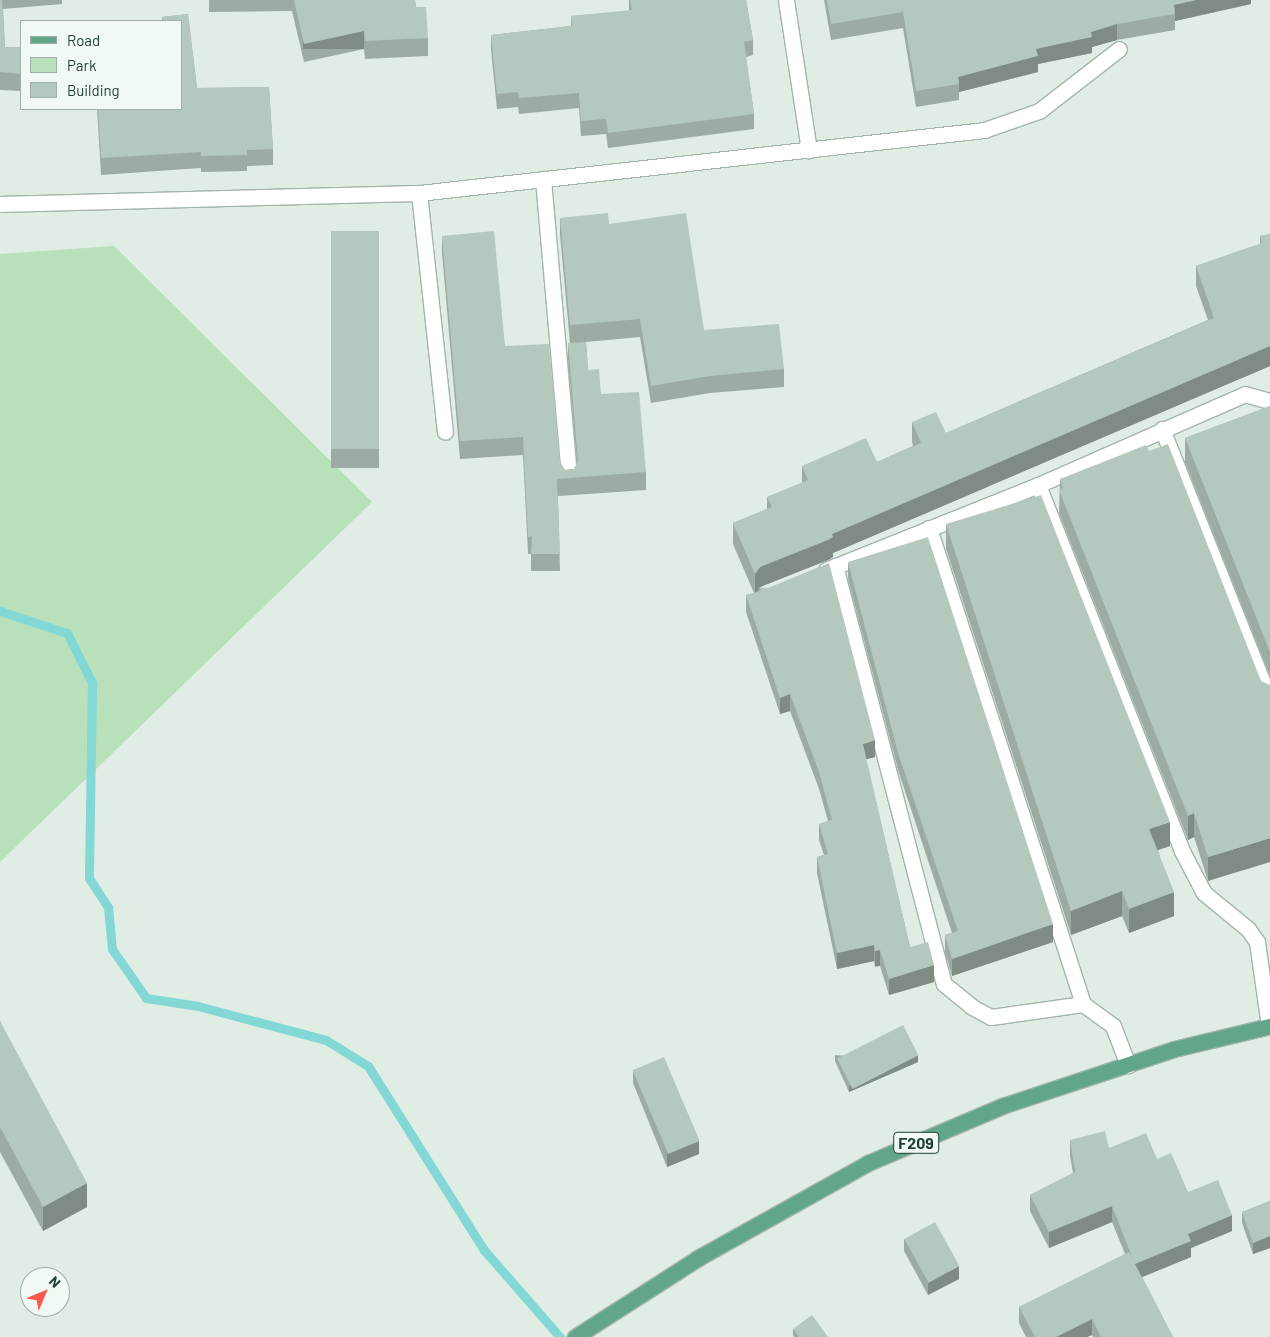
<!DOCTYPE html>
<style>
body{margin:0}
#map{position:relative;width:1270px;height:1337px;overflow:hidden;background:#e0ede5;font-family:Barlow,sans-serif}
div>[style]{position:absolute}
.green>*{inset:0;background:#b7e0bb}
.stream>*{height:9px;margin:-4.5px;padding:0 4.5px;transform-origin:4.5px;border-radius:4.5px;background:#83d7d5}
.roads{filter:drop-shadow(1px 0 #a2b5ab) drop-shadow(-1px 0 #a2b5ab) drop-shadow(0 1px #a2b5ab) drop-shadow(0 -1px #a2b5ab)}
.street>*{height:15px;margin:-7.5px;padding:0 7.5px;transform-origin:7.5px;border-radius:7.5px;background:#fff}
.primary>*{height:15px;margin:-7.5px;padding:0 7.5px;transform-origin:7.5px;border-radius:7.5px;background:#61a688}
.wall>*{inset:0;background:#9caca3;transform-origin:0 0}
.shaded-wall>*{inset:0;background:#7f8c84;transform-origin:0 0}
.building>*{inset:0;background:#b5c8bd;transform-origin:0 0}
span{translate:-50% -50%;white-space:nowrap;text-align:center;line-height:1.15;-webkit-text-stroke:5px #f1f9f4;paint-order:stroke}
.shield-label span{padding:1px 4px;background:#f1f9f4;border:1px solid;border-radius:4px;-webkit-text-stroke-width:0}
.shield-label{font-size:16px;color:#1f3f31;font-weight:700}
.legend{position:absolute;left:20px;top:20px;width:162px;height:90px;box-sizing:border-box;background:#f1f9f4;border:1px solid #9dafa6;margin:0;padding:6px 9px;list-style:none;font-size:15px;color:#1f3f31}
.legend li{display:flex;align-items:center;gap:10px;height:25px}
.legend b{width:25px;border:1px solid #9dafa6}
.north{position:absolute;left:20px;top:1267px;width:50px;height:50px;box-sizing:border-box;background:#f1f9f4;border:1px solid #9dafa6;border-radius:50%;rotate:45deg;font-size:14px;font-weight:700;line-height:20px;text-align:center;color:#1f3f31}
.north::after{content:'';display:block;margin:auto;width:18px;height:22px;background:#ff584c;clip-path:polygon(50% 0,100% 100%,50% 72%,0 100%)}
</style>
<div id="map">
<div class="green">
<div style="clip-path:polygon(114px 246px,372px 502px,0 862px,0 254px)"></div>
</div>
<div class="stream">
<div style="left:0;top:611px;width:71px;rotate:18.2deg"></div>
<div style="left:67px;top:633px;width:56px;rotate:63.4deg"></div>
<div style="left:92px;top:683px;width:195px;rotate:90.9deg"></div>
<div style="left:89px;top:878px;width:35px;rotate:57deg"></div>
<div style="left:108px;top:907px;width:42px;rotate:84.6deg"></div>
<div style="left:112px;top:949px;width:60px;rotate:55.2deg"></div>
<div style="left:146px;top:998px;width:53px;rotate:8.7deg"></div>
<div style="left:198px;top:1006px;width:132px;rotate:14.9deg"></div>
<div style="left:326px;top:1040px;width:49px;rotate:31.8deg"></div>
<div style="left:368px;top:1066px;width:218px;rotate:57.8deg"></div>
<div style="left:484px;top:1250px;width:116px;rotate:48.9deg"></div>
</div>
<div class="roads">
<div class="street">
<div style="left:786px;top:0;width:152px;rotate:81.3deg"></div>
<div style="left:543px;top:179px;width:301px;rotate:85deg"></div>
<div style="left:419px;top:193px;width:240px;rotate:83.8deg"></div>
<div style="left:0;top:204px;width:419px;rotate:-1.5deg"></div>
<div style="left:419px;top:193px;width:569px;rotate:-6.36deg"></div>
<div style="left:984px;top:130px;width:58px;rotate:-19.1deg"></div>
<div style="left:1039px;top:111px;width:101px;rotate:-37.8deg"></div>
<div style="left:1162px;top:429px;width:293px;rotate:68.3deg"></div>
<div style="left:1038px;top:485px;width:393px;rotate:68.5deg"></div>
<div style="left:1182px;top:851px;width:47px;rotate:62.4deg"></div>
<div style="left:1204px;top:893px;width:57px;rotate:39.3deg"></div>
<div style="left:1248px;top:929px;width:16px;rotate:55deg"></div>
<div style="left:1257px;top:942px;width:85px;rotate:81.9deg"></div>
<div style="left:929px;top:528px;width:500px;rotate:72.07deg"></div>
<div style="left:835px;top:566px;width:432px;rotate:75.4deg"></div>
<div style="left:944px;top:984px;width:36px;rotate:39deg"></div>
<div style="left:972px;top:1007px;width:21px;rotate:28deg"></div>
<div style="left:991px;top:1017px;width:93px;rotate:-8deg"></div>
<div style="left:1083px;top:1004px;width:37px;rotate:36deg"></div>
<div style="left:1113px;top:1026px;width:42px;rotate:69deg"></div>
<div style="left:826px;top:570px;width:228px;rotate:-21.8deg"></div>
<div style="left:1038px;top:485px;width:226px;rotate:-23.7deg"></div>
<div style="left:1245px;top:394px;width:26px;rotate:16deg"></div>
</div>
<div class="primary">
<div style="left:575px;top:1337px;width:146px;rotate:-32.7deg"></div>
<div style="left:698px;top:1258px;width:195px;rotate:-29.2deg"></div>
<div style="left:868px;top:1163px;width:146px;rotate:-23deg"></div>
<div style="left:1002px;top:1106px;width:181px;rotate:-18.3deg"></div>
<div style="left:1174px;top:1049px;width:99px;rotate:-13.5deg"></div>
</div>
</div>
<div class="wall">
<div style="clip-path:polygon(0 0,62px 0,62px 4px,3px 9px,5px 47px,21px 47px,21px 91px,0 90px)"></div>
<div style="clip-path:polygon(209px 0,415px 0,416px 7px,428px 38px,428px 56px,365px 59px,364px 49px,304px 62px,292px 11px,209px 12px)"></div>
<div style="clip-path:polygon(629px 0,746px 0,753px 40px,753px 55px,746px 57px,754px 114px,754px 129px,608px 148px,606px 134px,581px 136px,579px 108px,519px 114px,518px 107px,497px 109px,491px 50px,491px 35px,571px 26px,571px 16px,629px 11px)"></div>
<div style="clip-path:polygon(824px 0,1251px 0,1251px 4px,1175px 21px,1175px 30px,1117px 40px,1092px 47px,1092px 53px,1038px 64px,1038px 72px,959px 92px,959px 100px,916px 107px,903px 28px,831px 40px)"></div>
<div style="clip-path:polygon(188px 14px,197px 88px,269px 87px,273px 149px,273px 165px,247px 166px,247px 171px,201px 172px,201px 168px,101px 175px,97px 109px,181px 109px,181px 21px,162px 21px,162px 17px)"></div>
<div style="clip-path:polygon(560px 218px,609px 224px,704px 330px,784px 369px,784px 387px,710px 393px,651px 403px,640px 337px,586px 342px,588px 370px,601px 394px,646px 472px,646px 490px,558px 496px,560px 571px,531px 571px,531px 554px,528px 554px,523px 455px,460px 459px,442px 253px,442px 236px,505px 346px,560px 462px,565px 470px,574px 469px,577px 463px,568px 360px,568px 343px,570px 343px,560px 235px)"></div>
<div style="left:331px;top:231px;width:48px;height:237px"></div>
<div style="clip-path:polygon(1270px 234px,1270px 366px,833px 553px,833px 557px,828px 560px,760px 587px,875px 757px,866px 759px,910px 947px,934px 982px,889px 995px,880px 966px,875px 967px,874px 961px,837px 969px,817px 873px,817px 857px,824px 855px,819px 840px,819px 824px,828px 821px,819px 789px,790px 711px,780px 714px,746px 612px,746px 595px,754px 593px,733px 544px,733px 523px,767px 509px,767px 497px,802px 483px,802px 466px,877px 462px,913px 446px,912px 442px,912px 422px,946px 433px,1208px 320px,1196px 286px,1196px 266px,1260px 244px,1260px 236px)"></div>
<div style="clip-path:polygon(1270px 406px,1270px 676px,1185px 462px,1185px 438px)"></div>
<div style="clip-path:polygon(1149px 451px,1261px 681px,1208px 881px,1194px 837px,1188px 840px,1059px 513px,1060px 479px)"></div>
<div style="clip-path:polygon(946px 524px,1170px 846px,1158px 850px,1174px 916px,1129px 933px,1122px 916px,1071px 935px,946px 549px)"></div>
<div style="clip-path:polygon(848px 562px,1053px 942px,952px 976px,945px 952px,945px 935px,952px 933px,898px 770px,848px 579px)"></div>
<div style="clip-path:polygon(0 1021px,87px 1207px,43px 1231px,0 1152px)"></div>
<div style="clip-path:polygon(835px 1055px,918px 1062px,849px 1092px,835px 1061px)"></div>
<div style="clip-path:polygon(633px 1071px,699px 1154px,667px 1167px,633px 1083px)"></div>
<div style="clip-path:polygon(1070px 1140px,1157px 1159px,1188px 1192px,1232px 1231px,1191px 1248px,1191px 1257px,1142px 1277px,1173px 1337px,1093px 1337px,1092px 1335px,1087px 1337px,1026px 1337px,1019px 1323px,1019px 1307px,1125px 1254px,1112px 1222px,1049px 1248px,1030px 1211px,1030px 1195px,1073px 1173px,1070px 1156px)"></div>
<div style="clip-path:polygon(1270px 1201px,1270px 1248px,1253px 1254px,1242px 1223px,1242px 1212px)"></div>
<div style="clip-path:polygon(904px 1239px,959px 1279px,928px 1295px,904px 1251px)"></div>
<div style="clip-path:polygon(793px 1329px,828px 1337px,794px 1337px,793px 1335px)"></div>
</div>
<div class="shaded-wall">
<div style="clip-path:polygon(1196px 0,1251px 0,1251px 4px,1175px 21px,1175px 14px,1174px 5px)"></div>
<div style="clip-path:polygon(1117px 24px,1117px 40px,1092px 47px,1092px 53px,1038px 64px,1038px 72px,959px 92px,959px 84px,958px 77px,1036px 49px)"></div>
<div style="left:364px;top:31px;width:18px;height:61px;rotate:90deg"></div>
<div style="clip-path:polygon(1270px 346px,1270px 366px,833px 553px,833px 557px,828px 560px,760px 587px,755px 594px,755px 574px,760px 567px,832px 534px)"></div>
<div style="clip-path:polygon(790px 694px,790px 711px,780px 714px,780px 698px)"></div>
<div style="clip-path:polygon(875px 740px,875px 757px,863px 760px,863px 744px)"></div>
<div style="clip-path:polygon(1194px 813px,1194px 837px,1188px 840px,1188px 816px)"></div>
<div style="clip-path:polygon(1170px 822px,1170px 846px,1149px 853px,1149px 829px)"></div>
<div style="clip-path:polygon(1270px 838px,1270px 862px,1208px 881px,1208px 857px)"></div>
<div style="clip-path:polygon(1122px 891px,1122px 916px,1071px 935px,1071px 911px)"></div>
<div style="clip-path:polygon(1174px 892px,1174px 916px,1129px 933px,1129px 909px)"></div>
<div style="clip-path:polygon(1053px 924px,1053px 942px,952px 976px,952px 959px)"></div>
<div style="clip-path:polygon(874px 945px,874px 961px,837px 969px,837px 953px)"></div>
<div style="left:880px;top:950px;width:16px;height:5px;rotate:90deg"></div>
<div style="clip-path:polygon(934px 965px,934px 982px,889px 995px,889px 979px)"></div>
<div style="clip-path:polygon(918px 1055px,918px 1062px,849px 1092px,849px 1086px)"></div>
<div style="clip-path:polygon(699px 1141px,699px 1154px,667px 1167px,667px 1154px)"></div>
<div style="clip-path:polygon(87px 1183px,87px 1207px,43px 1231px,43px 1207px)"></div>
<div style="clip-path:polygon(1112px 1206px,1112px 1222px,1049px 1248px,1049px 1232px)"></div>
<div style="clip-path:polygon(1232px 1215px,1232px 1231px,1191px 1248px,1191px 1257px,1135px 1280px,1135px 1264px,1188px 1234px)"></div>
<div style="clip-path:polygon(1270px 1236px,1270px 1248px,1253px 1254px,1253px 1243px)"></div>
<div style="clip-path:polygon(959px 1266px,959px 1279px,928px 1295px,928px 1283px)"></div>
<div style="clip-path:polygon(1092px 1319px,1092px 1335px,1087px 1337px,1056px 1337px)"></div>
</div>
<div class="building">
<div style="clip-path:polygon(0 0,2px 0,5px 47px,21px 47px,21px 74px,0 72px)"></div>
<div style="clip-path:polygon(294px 0,415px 0,416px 7px,426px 7px,428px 38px,365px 41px,364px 31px,304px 44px)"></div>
<div style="clip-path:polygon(630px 0,746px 0,753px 40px,744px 42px,754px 114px,608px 133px,606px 119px,581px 121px,579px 93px,519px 98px,518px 92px,497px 94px,491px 35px,572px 26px,571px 16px,632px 10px)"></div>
<div style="clip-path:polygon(827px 0,1196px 0,1174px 5px,1175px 14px,1117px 24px,1091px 32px,1092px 37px,1036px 49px,1038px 56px,958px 77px,959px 84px,916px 91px,903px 12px,831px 24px)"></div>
<div style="clip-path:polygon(188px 14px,197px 88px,269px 87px,273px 149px,247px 150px,247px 155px,201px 156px,201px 152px,101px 158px,98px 109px,181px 109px,181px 21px,163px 21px,162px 17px)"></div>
<div style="clip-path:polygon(608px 213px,609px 224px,686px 213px,704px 330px,779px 324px,784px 369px,710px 376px,651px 386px,640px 319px,570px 325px,560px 218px)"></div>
<div style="left:331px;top:231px;width:48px;height:218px"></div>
<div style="clip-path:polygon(494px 231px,505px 346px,549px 344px,560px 462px,565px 470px,574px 469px,578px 461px,568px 343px,586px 342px,588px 370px,599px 369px,601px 394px,639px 392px,646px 472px,557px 479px,560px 554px,531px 554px,532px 536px,528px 537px,523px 437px,460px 441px,442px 236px)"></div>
<div style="clip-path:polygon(1270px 234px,1270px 346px,832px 534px,833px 537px,828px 540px,760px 567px,755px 574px,733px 523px,772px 507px,767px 497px,808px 480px,802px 466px,866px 438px,877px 462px,921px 443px,912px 422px,936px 412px,946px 433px,1214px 318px,1196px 266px,1262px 243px,1260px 236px)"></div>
<div style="clip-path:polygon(1270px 406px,1270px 652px,1185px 438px)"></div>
<div style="clip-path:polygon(1168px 444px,1261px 681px,1270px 685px,1270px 838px,1208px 857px,1194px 813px,1188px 816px,1059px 490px,1063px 488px,1060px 479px,1146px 445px,1149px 451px)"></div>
<div style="clip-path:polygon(1041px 495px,1170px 822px,1149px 829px,1174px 892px,1129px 909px,1122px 891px,1071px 911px,946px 524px)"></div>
<div style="clip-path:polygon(928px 537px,1053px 924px,952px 959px,945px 935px,958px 931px,898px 753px,848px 562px)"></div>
<div style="clip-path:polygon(829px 563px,875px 740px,863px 744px,910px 947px,928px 942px,934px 965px,889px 979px,880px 950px,875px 951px,874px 945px,837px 953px,817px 857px,828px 854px,819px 824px,832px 820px,819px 772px,790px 694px,780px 698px,746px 595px,761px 591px,759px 587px,768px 588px)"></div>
<div style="clip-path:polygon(0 1021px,87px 1183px,43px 1207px,0 1127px)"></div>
<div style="left:903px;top:1025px;width:34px;height:74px;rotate:63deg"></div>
<div style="left:664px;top:1057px;width:91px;height:34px;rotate:67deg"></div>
<div style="clip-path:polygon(1105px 1131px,1109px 1148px,1146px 1133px,1157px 1159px,1171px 1153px,1188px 1192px,1218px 1180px,1232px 1215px,1188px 1234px,1191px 1241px,1135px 1264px,1173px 1337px,1101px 1337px,1092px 1319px,1056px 1337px,1035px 1337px,1019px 1307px,1129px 1252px,1133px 1259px,1112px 1206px,1049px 1232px,1030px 1195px,1075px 1172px,1070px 1140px)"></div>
<div style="clip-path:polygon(1270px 1201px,1270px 1236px,1253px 1243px,1242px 1212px)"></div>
<div style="left:935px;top:1222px;width:50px;height:35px;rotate:61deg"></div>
<div style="clip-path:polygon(812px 1315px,828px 1337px,799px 1337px,793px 1329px)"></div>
</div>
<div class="shield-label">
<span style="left:916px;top:1143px">F209</span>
</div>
<ul class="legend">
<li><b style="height:6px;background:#61a688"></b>Road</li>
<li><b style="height:14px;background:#b7e0bb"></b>Park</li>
<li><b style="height:14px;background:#b5c8bd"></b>Building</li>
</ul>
<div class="north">N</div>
</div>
